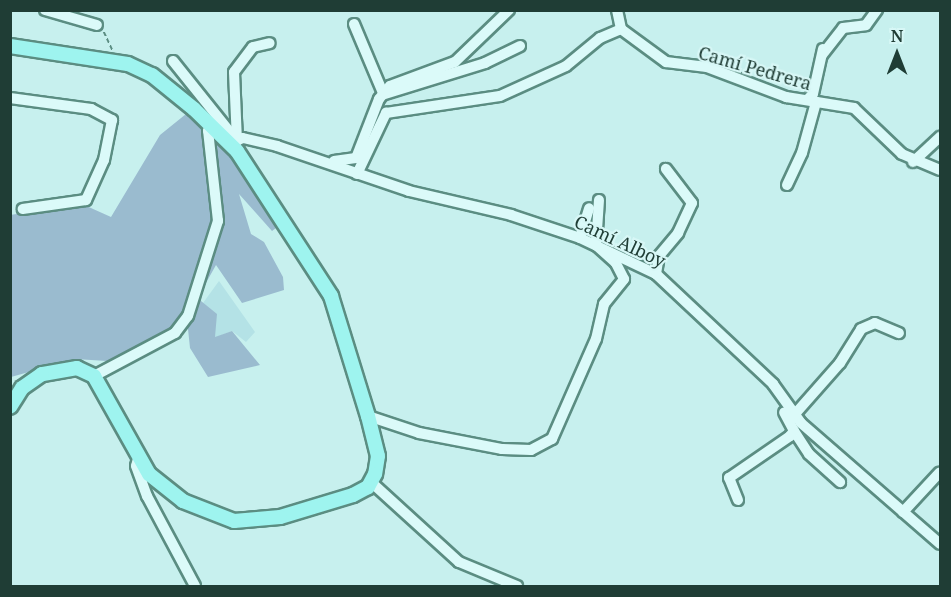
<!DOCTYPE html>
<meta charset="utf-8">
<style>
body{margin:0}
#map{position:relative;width:951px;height:597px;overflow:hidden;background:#c7f0ee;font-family:"Noto Serif",serif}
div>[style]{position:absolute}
.farmland>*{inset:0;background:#b4e2e6}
.green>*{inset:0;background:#9abbcf}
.path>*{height:1.5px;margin-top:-0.75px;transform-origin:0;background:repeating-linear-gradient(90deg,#5b8d82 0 4.5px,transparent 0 7.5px)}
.roads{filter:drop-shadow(2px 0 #5b8d82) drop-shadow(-2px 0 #5b8d82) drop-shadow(0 2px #5b8d82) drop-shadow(0 -2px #5b8d82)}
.minor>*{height:10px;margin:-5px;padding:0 5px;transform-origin:5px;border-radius:5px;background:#dbfaf9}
.major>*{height:14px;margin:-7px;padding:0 7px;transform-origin:7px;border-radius:7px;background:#9ef4ef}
span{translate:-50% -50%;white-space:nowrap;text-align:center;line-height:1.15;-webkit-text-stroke:4.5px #d7f7f6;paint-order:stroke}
.street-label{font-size:18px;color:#1f3d35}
.frame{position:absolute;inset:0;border:12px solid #1f3d35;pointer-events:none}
.north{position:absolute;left:867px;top:24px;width:60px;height:60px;-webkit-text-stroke:4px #d7f7f6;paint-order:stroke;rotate:0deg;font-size:16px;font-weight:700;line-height:24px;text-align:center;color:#1f3d35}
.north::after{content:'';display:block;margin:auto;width:21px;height:27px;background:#1f3d35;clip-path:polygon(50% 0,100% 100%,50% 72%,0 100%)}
</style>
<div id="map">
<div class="farmland">
<div style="clip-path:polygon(219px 281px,255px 332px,246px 342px,232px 331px,214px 338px,203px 303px)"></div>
</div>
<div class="green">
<div style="clip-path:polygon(186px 114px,233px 152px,280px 225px,272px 231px,239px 194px,251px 234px,264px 242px,283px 277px,284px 290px,242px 303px,216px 265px,202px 290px,201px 301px,217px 314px,215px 337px,232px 331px,260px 365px,208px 377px,190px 348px,188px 329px,181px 321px,129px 354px,107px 361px,75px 359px,11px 377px,10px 215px,82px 204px,111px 217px,160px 135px)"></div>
</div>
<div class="path">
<div style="left:104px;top:32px;width:21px;rotate:65deg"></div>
</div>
<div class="roads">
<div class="minor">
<div style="left:45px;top:10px;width:54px;rotate:16.1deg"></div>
<div style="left:617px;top:10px;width:19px;rotate:78deg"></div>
<div style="left:354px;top:24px;width:75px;rotate:67.2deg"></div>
<div style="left:822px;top:55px;width:34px;rotate:-52deg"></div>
<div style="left:843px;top:28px;width:23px;rotate:-7deg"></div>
<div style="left:866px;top:25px;width:19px;rotate:-54deg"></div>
<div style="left:173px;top:61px;width:102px;rotate:51.3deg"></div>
<div style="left:385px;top:94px;width:105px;rotate:-17.2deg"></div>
<div style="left:485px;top:63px;width:39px;rotate:-26deg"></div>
<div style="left:10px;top:98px;width:82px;rotate:7.7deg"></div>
<div style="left:91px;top:109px;width:24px;rotate:28deg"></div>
<div style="left:112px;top:120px;width:41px;rotate:101.3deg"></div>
<div style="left:104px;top:160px;width:44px;rotate:114.2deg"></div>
<div style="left:86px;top:200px;width:64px;rotate:171.9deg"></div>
<div style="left:807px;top:100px;width:8px;rotate:-45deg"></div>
<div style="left:813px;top:94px;width:46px;rotate:-77.5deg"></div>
<div style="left:237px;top:141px;width:69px;rotate:-92.5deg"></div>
<div style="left:234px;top:72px;width:31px;rotate:-53deg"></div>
<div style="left:253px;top:47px;width:17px;rotate:-13deg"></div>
<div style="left:230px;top:144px;width:14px;rotate:-25deg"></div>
<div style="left:243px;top:138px;width:35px;rotate:13deg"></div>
<div style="left:277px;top:146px;width:139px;rotate:18.8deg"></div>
<div style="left:409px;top:191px;width:105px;rotate:13.2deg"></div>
<div style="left:511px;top:215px;width:73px;rotate:18.4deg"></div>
<div style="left:580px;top:238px;width:84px;rotate:25.3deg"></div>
<div style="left:656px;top:274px;width:161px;rotate:43.2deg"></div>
<div style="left:773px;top:384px;width:48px;rotate:54.3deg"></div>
<div style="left:801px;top:423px;width:184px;rotate:41deg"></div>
<div style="left:334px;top:161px;width:22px;rotate:-8deg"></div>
<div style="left:356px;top:158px;width:63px;rotate:-68.7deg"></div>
<div style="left:379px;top:99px;width:17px;rotate:-50deg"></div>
<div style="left:390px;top:86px;width:69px;rotate:-20.3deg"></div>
<div style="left:455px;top:62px;width:75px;rotate:-43.9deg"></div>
<div style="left:913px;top:162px;width:37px;rotate:-43deg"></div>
<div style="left:357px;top:174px;width:68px;rotate:-64.6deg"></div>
<div style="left:386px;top:113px;width:115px;rotate:-8.5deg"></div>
<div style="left:500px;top:96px;width:72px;rotate:-24.4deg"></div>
<div style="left:566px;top:66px;width:44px;rotate:-39.5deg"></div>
<div style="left:600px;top:38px;width:23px;rotate:-23deg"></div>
<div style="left:621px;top:29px;width:56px;rotate:36.3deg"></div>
<div style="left:666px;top:62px;width:41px;rotate:7deg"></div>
<div style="left:707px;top:67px;width:85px;rotate:20.8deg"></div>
<div style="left:786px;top:97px;width:69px;rotate:9.2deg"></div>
<div style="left:854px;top:108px;width:66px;rotate:43.8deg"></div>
<div style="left:902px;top:154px;width:41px;rotate:22.8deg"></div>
<div style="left:787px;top:185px;width:35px;rotate:-65deg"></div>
<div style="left:802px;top:153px;width:53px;rotate:-74.6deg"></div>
<div style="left:580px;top:238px;width:31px;rotate:-73deg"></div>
<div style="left:656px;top:274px;width:18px;rotate:-81deg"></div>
<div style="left:659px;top:256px;width:30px;rotate:-50deg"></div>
<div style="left:678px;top:233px;width:33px;rotate:-65deg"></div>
<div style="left:692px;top:203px;width:43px;rotate:-127.4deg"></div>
<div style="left:94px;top:376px;width:92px;rotate:-28deg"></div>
<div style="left:175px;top:333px;width:21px;rotate:-53deg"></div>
<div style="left:188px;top:316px;width:100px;rotate:-72.5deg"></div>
<div style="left:218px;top:221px;width:91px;rotate:-96.3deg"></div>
<div style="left:208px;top:131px;width:6px;rotate:-51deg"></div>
<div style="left:795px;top:414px;width:68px;rotate:-48.6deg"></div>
<div style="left:840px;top:363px;width:40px;rotate:-58deg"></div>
<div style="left:861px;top:329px;width:15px;rotate:-23deg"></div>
<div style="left:875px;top:323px;width:26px;rotate:23deg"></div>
<div style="left:368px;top:416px;width:54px;rotate:18.4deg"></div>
<div style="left:419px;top:433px;width:85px;rotate:10.9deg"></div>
<div style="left:502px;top:449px;width:29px;rotate:2deg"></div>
<div style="left:531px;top:450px;width:24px;rotate:-28deg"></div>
<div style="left:552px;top:439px;width:109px;rotate:-66.3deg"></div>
<div style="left:596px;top:339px;width:36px;rotate:-77deg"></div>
<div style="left:604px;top:304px;width:32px;rotate:-51deg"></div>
<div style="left:624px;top:279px;width:18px;rotate:-117deg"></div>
<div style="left:616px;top:263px;width:27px;rotate:-138deg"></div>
<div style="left:596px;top:245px;width:45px;rotate:-86.2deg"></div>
<div style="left:794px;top:431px;width:27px;rotate:57deg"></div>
<div style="left:809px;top:454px;width:42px;rotate:42.1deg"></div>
<div style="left:139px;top:455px;width:11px;rotate:105deg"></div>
<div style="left:136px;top:466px;width:32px;rotate:70deg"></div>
<div style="left:147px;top:496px;width:102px;rotate:61.9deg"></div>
<div style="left:371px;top:482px;width:119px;rotate:42.3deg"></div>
<div style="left:459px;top:562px;width:63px;rotate:22.5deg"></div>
<div style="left:738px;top:500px;width:24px;rotate:-112deg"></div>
<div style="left:729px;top:478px;width:74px;rotate:-34.5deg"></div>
<div style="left:790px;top:436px;width:6px;rotate:-51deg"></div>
<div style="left:794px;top:431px;width:21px;rotate:-118deg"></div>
<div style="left:903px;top:512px;width:54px;rotate:-47.2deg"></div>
</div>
<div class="major">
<div style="left:10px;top:46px;width:119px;rotate:8.7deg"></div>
<div style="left:128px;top:64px;width:26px;rotate:25deg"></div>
<div style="left:152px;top:75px;width:54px;rotate:39deg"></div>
<div style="left:194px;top:109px;width:60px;rotate:44.3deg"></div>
<div style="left:237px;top:151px;width:173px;rotate:57deg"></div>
<div style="left:331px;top:296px;width:126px;rotate:72.9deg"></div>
<div style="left:368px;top:416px;width:41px;rotate:76deg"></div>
<div style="left:378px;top:456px;width:18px;rotate:99deg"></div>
<div style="left:375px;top:474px;width:15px;rotate:118deg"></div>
<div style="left:368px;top:487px;width:17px;rotate:152deg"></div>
<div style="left:353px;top:495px;width:76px;rotate:163.2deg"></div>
<div style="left:280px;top:517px;width:46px;rotate:175deg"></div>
<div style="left:234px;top:521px;width:55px;rotate:-158.6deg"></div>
<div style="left:183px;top:501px;width:43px;rotate:-141.5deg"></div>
<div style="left:149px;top:474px;width:112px;rotate:-119.3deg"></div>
<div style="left:94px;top:376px;width:19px;rotate:-155deg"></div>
<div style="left:77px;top:368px;width:36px;rotate:170deg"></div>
<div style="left:42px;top:374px;width:24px;rotate:145deg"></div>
<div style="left:22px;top:388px;width:22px;rotate:122deg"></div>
</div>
</div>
<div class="street-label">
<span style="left:755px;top:68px;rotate:16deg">Camí Pedrera</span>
<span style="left:620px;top:241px;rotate:25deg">Camí Alboy</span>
</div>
<div class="frame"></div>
<div class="north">N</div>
</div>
